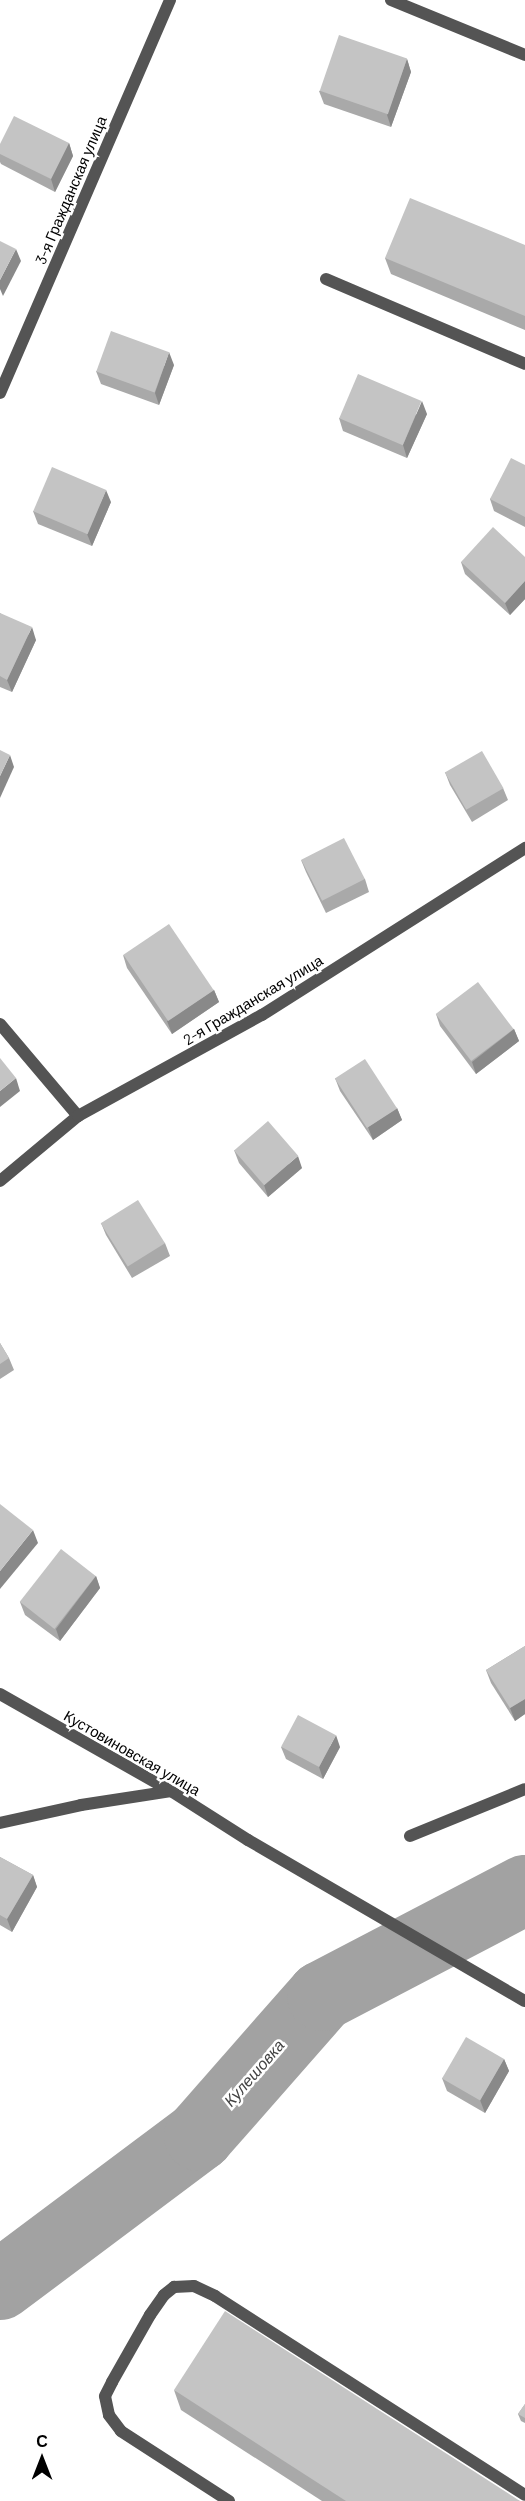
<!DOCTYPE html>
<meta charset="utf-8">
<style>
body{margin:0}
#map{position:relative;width:525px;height:2501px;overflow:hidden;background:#fff;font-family:Barlow,sans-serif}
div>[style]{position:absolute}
.river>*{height:70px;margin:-35px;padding:0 35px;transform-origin:35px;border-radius:35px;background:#a2a2a2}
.service>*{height:12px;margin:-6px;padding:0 6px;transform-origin:6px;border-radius:6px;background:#545454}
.minor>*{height:12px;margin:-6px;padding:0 6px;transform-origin:6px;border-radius:6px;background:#545454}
.wall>*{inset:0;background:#a9a9a9}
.shaded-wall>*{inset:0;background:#898989}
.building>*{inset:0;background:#c4c4c4;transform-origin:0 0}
span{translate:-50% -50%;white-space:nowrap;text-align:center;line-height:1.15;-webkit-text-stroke:5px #fff;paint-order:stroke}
.street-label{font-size:15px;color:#000}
.water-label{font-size:16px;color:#434343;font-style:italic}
.north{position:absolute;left:12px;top:2429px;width:60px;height:60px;-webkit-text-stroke:4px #fff;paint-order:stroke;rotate:0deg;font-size:16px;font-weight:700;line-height:24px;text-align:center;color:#000}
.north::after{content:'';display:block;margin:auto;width:21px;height:27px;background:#000;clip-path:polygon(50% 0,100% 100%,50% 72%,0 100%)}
</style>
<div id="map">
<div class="river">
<div style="left:0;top:2285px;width:249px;rotate:-36.8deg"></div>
<div style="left:199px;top:2136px;width:186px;rotate:-48.7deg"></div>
<div style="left:322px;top:1996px;width:229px;rotate:-27.6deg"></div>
</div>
<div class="service">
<div style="left:326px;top:279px;width:216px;rotate:23.1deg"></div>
<div style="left:0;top:1024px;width:121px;rotate:49.7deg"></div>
<div style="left:0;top:1823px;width:83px;rotate:-12.5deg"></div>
<div style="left:81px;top:1805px;width:91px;rotate:-8.8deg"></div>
<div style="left:229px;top:2501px;width:129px;rotate:-147.1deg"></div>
<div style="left:121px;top:2431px;width:20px;rotate:-127deg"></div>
<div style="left:109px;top:2415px;width:19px;rotate:-102deg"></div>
<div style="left:105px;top:2396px;width:16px;rotate:-63deg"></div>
<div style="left:112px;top:2382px;width:77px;rotate:-60.4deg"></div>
<div style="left:150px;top:2315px;width:24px;rotate:-55deg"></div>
<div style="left:164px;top:2295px;width:13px;rotate:-39deg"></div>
<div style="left:174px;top:2287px;width:20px;rotate:-3deg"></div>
<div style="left:194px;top:2286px;width:23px;rotate:25deg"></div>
<div style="left:215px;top:2296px;width:368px;rotate:32.7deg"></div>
</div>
<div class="minor">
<div style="left:391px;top:0;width:145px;rotate:22.3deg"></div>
<div style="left:0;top:393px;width:428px;rotate:-66.6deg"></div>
<div style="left:0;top:1181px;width:102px;rotate:-39.8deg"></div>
<div style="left:78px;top:1116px;width:210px;rotate:-28.8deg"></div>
<div style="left:262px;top:1015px;width:312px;rotate:-32.4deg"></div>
<div style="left:0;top:1694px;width:197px;rotate:29.6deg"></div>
<div style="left:171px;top:1791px;width:91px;rotate:32.5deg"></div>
<div style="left:248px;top:1840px;width:320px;rotate:30.2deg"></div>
<div style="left:410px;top:1836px;width:124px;rotate:-22.2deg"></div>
</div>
<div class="wall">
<div style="clip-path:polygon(407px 59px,411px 72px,391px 127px,324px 104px,319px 91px)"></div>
<div style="clip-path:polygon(69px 143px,73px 156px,55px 192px,1px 164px,0 162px,0 144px)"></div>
<div style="clip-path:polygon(525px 245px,525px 330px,391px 274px,385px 258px)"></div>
<div style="clip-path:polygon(174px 365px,159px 405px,101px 384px,96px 371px)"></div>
<div style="clip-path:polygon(427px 414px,407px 458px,343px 431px,339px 418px)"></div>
<div style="clip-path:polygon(525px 465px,525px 527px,494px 511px,490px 499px)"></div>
<div style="clip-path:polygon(111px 502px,92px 546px,38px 524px,33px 511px)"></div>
<div style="clip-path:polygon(525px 557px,525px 599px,510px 615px,465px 574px,461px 562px)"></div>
<div style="clip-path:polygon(0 613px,36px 640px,12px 692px,0 687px)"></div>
<div style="clip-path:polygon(445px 772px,503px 788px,508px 800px,472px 822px,450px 785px)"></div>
<div style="clip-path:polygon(301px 860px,365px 879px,369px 892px,326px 913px,306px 872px)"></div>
<div style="clip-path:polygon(123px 955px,214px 990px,219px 1002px,172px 1034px,127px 968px)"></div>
<div style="clip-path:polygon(436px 1014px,514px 1029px,519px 1041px,476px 1074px,440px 1026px)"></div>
<div style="clip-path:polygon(335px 1078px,397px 1108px,402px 1120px,373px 1140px,340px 1091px)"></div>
<div style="clip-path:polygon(234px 1150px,302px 1168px,268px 1197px,239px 1163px)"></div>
<div style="clip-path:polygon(101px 1223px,165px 1243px,170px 1256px,132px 1278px,106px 1235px)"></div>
<div style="clip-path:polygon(0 1343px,9px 1358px,14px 1370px,0 1379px)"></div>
<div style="clip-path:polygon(96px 1576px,100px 1588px,60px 1641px,25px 1615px,20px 1602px)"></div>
<div style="clip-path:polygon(525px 1646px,525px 1714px,515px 1721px,491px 1683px,486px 1670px)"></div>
<div style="clip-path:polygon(281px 1747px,340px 1747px,323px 1779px,286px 1759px)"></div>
<div style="clip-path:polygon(0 1857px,33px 1875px,37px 1887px,12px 1932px,0 1925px)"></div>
<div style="clip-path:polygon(504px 2059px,509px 2071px,485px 2113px,447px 2091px,442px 2078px)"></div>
<div style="clip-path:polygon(174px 2390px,520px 2501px,322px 2501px,181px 2410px)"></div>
<div style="clip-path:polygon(525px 2404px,525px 2423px,521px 2421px,518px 2414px)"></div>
</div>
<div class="shaded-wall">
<div style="clip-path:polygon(407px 59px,411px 72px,391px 127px,387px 115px)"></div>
<div style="clip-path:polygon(69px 143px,73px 156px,55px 192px,51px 179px)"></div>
<div style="clip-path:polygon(16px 249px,21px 261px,3px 296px,0 289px,0 280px)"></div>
<div style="clip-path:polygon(169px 352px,174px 365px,159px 405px,155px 393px)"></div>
<div style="clip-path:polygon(422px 401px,427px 414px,407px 458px,403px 445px)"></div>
<div style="clip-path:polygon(106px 490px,111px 502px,92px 546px,87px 534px)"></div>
<div style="clip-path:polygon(525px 581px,525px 599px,510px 615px,505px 603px)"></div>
<div style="clip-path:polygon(32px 627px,36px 640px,12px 692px,7px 680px)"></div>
<div style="clip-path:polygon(10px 755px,14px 767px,0 798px,0 776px)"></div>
<div style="clip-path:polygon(214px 990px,219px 1002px,172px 1034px,167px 1021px)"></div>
<div style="clip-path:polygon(514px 1029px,519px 1041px,476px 1074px,472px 1062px)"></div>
<div style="clip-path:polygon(16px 1078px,20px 1091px,0 1107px,0 1091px)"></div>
<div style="clip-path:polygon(397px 1108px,402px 1120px,373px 1140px,368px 1127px)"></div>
<div style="clip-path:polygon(298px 1156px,302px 1168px,268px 1197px,264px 1185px)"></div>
<div style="clip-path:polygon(33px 1530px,38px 1543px,0 1589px,0 1571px)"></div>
<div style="clip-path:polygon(96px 1576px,100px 1588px,60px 1641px,56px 1629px)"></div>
<div style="clip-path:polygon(525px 1699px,525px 1714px,515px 1721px,510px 1708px)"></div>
<div style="clip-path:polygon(336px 1735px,340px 1747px,323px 1779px,319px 1767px)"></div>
<div style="clip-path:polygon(33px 1875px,37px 1887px,12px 1932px,7px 1919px)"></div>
<div style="clip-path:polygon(504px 2059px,509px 2071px,485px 2113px,480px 2100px)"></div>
</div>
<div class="building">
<div style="left:339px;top:35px;width:72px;height:59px;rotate:19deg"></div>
<div style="clip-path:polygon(14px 116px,69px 143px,51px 179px,0 154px,0 144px)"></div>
<div style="clip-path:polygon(410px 198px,525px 245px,525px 316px,385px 258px)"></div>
<div style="clip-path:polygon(0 241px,16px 249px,0 280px)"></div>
<div style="left:111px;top:331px;width:62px;height:43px;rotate:20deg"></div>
<div style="left:358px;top:374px;width:69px;height:48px;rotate:23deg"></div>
<div style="clip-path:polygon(511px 458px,525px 465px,525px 517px,490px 499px)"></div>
<div style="left:52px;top:467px;width:59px;height:48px;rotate:23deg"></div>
<div style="clip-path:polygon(493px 527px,525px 557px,525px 581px,505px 603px,461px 562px)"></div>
<div style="clip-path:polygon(0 613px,32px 627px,7px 680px,0 676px)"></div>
<div style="clip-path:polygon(0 750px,10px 755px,0 776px)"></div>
<div style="left:482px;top:751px;width:43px;height:43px;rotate:60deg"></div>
<div style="left:344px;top:838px;width:46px;height:48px;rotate:63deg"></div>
<div style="left:169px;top:924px;width:80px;height:55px;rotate:56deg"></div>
<div style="left:478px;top:982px;width:59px;height:53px;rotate:53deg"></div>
<div style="clip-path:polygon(0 1058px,16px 1078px,0 1091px)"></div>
<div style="left:365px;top:1059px;width:59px;height:36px;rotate:57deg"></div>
<div style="left:268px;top:1121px;width:46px;height:45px;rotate:49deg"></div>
<div style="left:138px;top:1200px;width:51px;height:44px;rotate:58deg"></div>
<div style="clip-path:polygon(0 1343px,9px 1358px,0 1364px)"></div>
<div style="clip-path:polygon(0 1504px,33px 1530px,0 1571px)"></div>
<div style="left:61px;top:1549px;width:44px;height:67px;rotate:38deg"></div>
<div style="clip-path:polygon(525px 1646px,525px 1699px,510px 1708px,486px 1670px)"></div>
<div style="left:298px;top:1715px;width:43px;height:36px;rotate:28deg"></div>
<div style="clip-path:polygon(0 1857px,33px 1875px,7px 1919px,0 1915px)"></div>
<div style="left:466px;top:2037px;width:44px;height:48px;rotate:30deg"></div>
<div style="clip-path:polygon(225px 2311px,520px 2501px,346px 2501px,174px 2390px)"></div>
<div style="clip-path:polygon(525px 2404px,525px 2418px,518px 2414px)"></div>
</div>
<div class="street-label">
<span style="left:71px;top:190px;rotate:-67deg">3-я Гражданская улица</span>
<span style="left:253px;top:1000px;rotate:-31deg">2-я Гражданская улица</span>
<span style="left:132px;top:1753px;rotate:30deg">Кустовиновская улица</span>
</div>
<div class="water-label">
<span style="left:254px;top:2073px;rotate:-49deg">Кулешовка</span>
</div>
<div class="north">С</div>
</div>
